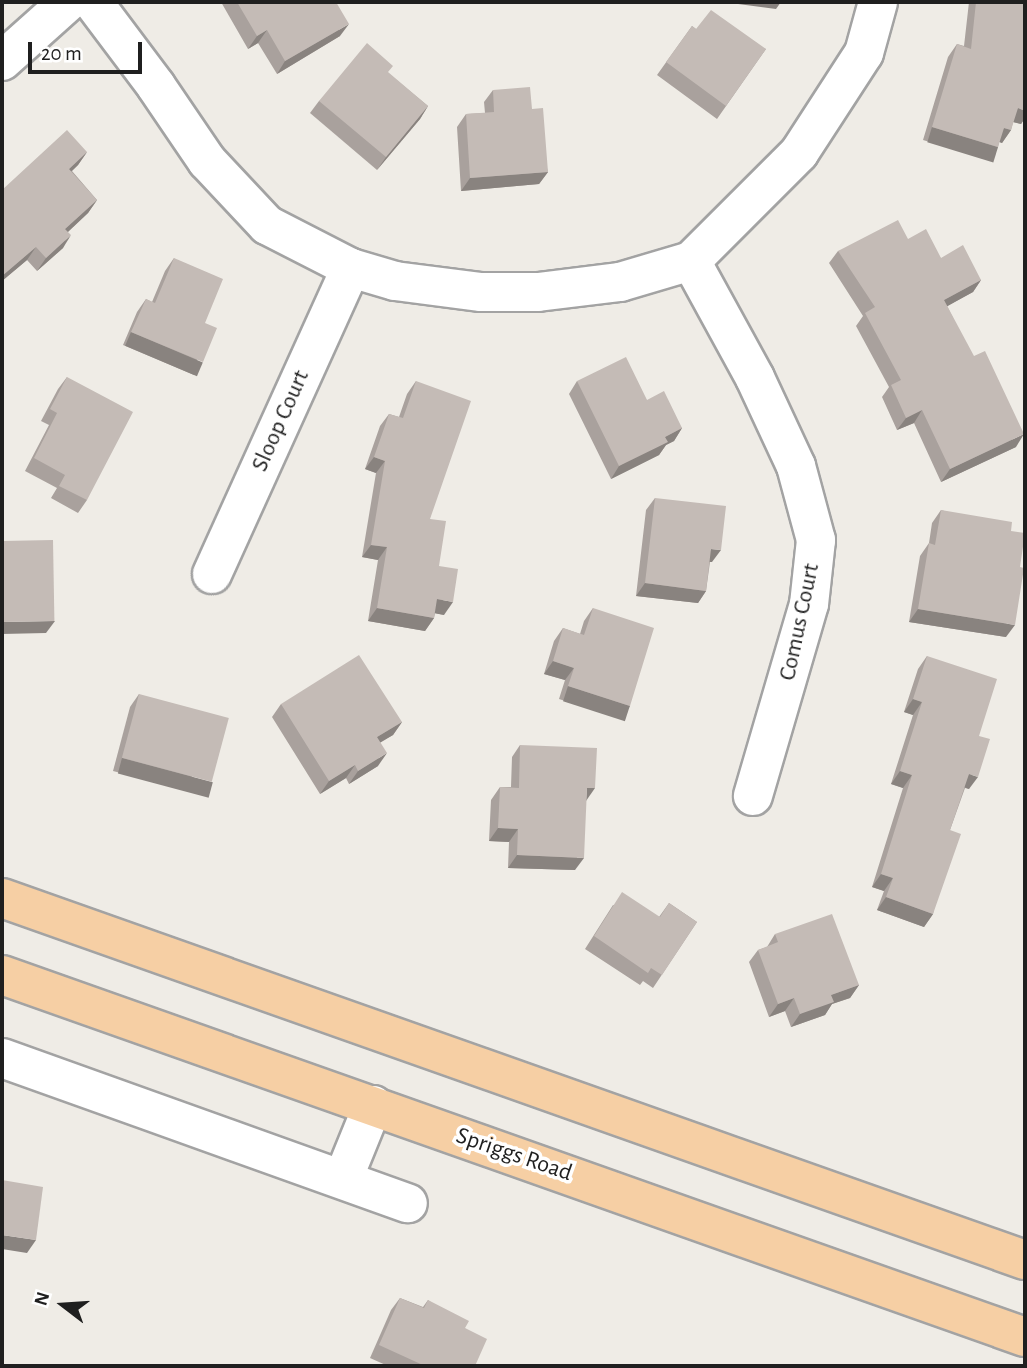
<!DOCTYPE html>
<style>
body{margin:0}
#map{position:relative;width:1027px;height:1368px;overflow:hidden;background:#efece6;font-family:"Alegreya Sans",sans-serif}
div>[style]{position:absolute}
.roads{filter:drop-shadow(2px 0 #a3a3a3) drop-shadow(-2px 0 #a3a3a3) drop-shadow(0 2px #a3a3a3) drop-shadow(0 -2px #a3a3a3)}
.minor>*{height:38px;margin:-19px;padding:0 19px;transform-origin:19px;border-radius:19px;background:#fff}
.major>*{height:38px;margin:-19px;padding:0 19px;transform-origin:19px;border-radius:19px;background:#f6cfa4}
.wall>*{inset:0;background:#a9a19d}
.shaded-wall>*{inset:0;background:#89837f;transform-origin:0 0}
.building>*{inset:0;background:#c4bbb6;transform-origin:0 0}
span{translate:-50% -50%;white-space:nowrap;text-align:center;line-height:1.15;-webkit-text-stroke:7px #fff;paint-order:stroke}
.street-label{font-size:24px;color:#1f1f1f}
.frame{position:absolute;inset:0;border:4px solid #1f1f1f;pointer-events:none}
.north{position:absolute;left:28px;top:1270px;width:70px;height:70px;-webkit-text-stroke:5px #fff;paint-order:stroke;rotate:287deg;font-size:19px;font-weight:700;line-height:28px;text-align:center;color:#1f1f1f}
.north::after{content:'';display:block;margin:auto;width:24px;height:32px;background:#1f1f1f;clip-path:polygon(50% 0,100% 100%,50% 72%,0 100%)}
.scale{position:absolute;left:28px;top:42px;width:114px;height:32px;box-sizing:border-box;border:4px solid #1f1f1f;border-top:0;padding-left:9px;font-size:21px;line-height:24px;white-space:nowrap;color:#1f1f1f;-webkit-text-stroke:5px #fff;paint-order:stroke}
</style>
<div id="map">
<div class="roads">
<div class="minor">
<div style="left:93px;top:2px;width:105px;rotate:53.1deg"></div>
<div style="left:156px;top:86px;width:91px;rotate:55.8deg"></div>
<div style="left:207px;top:161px;width:88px;rotate:46.8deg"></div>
<div style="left:267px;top:225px;width:94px;rotate:27.1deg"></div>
<div style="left:351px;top:268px;width:46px;rotate:16.5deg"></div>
<div style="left:395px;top:281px;width:87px;rotate:7.3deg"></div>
<div style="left:481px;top:292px;width:57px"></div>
<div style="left:538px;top:292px;width:83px;rotate:-7deg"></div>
<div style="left:620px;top:282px;width:74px;rotate:-16.5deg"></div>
<div style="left:691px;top:261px;width:153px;rotate:-45deg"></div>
<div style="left:799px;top:153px;width:119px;rotate:-57deg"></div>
<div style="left:864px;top:53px;width:53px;rotate:-74.6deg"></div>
<div style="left:2px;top:61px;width:89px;rotate:-41.8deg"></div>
<div style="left:691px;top:261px;width:133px;rotate:61.3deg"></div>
<div style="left:755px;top:378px;width:97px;rotate:65deg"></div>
<div style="left:796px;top:466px;width:77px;rotate:74.9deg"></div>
<div style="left:816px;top:540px;width:64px;rotate:96.2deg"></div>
<div style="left:809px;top:604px;width:200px;rotate:106.3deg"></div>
<div style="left:212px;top:574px;width:336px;rotate:-65.6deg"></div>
<div style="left:2px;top:1058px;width:431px;rotate:19.7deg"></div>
<div style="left:343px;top:1179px;width:80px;rotate:-67.9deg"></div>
</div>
<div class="major">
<div style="left:2px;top:898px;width:1085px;rotate:19.49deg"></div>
<div style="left:2px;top:975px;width:1085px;rotate:19.49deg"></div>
</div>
</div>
<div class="wall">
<div style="clip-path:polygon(221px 2px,336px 2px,340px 36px,277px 74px,258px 43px,248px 49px)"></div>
<div style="clip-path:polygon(969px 2px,1025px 2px,1024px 65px,1025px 65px,1025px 118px,1021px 124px,1013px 122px,1011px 130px,1002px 143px,999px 142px,998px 147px,989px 160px,923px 140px,948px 57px,957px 44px,964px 46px)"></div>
<div style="clip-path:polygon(692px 26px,696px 29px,766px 49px,717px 119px,657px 75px)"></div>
<div style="clip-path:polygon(388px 73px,428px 106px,420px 119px,377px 170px,310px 113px,319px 101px)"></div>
<div style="clip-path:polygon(493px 90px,532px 109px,548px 172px,539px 184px,461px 191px,457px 127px,466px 114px,485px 113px,484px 102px)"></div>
<div style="clip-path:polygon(87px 152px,78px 165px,72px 171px,97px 200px,88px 213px,68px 232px,63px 248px,37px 271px,27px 260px,2px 281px,2px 190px)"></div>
<div style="clip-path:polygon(908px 239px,941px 258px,981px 280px,973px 292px,947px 306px,1016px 447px,941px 482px,914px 423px,897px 430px,882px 397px,889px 387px,856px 326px,863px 316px,829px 263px,838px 251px)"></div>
<div style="clip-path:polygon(174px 258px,205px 323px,194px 375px,123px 345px,137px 312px,146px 299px,152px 302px,165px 271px)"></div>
<div style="clip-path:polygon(67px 377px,87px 500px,78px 513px,51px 498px,57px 488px,25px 471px,49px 425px,41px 421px,58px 389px)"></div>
<div style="clip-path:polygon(416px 381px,430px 519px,439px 566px,444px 615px,435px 613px,434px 618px,425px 631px,368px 621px,378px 560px,362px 557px,376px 473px,365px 469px,380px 426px,389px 414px,399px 417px,407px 394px)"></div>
<div style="clip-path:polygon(577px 381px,647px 400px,682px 428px,674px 441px,666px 445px,659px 455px,611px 479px,569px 394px)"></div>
<div style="clip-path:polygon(655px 498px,712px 562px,710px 562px,706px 591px,698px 603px,636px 596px,646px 510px)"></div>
<div style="clip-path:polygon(941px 510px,1011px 531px,1006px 637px,909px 622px,920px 556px,929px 543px,932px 523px)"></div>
<div style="clip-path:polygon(593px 608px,630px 706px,621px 719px,559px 699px,565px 680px,544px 674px,554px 641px,563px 628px,580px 634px,584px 621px)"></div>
<div style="clip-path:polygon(927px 656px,979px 736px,969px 789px,965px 788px,950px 830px,933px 914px,924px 927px,877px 910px,884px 891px,872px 887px,903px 788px,891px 784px,913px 715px,904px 712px,918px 669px)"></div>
<div style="clip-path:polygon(139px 694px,204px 795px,113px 771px,130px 707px)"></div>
<div style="clip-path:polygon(281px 704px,402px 722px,393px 735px,380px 742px,378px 766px,349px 784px,346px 778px,320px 794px,272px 717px)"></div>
<div style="clip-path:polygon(520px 745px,586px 800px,575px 870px,508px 868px,509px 842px,489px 841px,491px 800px,500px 787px,511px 787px,512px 757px)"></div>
<div style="clip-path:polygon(669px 903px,697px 922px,653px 988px,643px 981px,640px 985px,585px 949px,613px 905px,659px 917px)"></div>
<div style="clip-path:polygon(775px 934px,859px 985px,850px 998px,832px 1004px,825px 1015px,791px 1027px,785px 1011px,769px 1017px,749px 962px,758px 950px,767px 947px)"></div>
<div style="clip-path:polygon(400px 1298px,423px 1307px,428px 1300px,465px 1328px,475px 1366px,388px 1366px,370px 1358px,391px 1310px)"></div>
</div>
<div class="shaded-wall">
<div style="clip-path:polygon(723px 2px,781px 2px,776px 9px)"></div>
<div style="clip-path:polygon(349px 24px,340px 36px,277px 74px,285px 61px)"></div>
<div style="clip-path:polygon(267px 30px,258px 43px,248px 49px,257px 36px)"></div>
<div style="clip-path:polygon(428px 106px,420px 119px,377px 170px,386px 157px)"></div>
<div style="clip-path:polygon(1018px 108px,1025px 111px,1025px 118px,1021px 124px,1009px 121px)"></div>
<div style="left:932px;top:127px;width:69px;height:16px;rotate:17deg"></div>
<div style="clip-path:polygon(1004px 128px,1011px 130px,1002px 143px,995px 140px)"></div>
<div style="clip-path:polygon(87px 152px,78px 165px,61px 181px,69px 169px)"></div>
<div style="clip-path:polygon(548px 172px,539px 184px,461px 191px,470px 178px)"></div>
<div style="clip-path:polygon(97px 200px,88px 213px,57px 242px,65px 229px)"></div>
<div style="clip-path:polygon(71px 235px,63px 248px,37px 271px,46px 258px)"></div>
<div style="clip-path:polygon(36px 247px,27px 260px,2px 281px,2px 276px)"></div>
<div style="clip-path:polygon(981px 280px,973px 292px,935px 313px,944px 300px)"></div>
<div style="left:131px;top:332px;width:78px;height:15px;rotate:23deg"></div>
<div style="clip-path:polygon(922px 410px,914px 423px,897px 430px,906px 418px)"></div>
<div style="clip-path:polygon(682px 428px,674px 441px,666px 445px,659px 455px,611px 479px,619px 466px,665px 437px)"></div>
<div style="clip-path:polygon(1024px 434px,1016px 447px,941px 482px,950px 469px)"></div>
<div style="clip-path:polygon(374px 457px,385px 461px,376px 473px,365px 469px)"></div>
<div style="clip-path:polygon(371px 545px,387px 547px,378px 560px,362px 557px)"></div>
<div style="clip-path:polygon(711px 549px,721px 550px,712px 562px,703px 562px)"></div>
<div style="clip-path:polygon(645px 583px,706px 591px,698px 603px,636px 596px)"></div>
<div style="clip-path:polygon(437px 599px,453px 602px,444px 615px,428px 612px)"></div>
<div style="clip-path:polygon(377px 608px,434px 618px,425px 631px,368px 621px)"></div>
<div style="clip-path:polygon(918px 609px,1015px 625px,1006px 637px,909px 622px)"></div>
<div style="clip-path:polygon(55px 621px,46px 633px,2px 634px,2px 622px)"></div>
<div style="clip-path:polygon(553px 661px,574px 668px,565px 680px,544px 674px)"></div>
<div style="left:568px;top:686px;width:65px;height:16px;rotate:18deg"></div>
<div style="clip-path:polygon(913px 699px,922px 702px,913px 715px,904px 712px)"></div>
<div style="clip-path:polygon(402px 722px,393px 735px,368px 750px,377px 737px)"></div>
<div style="clip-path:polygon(387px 753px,378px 766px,349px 784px,358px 771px)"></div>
<div style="left:122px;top:758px;width:94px;height:16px;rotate:15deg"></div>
<div style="clip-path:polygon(355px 765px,346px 778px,320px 794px,329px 781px)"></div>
<div style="clip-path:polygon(900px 771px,912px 775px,903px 788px,891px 784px)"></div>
<div style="clip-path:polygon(969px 774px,978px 777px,969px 789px,961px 786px)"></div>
<div style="clip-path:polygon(587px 788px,595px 788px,586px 801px)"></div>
<div style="clip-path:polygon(498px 828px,518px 829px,509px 842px,489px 841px)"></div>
<div style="clip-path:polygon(517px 855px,584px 858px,575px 870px,508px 868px)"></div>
<div style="clip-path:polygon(881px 874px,893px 878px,884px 891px,872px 887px)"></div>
<div style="clip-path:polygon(886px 897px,933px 914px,924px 927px,877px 910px)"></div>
<div style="clip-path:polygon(859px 985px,850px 998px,832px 1004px,825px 1015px,791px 1027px,800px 1014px,831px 995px)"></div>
<div style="clip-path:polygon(794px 998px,785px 1011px,769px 1017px,778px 1004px)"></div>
<div style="clip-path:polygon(2px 1235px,36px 1240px,27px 1253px,2px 1249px)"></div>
</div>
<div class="building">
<div style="clip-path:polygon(237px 2px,336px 2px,349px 24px,285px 61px,267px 30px,257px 36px)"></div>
<div style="clip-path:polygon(976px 2px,1025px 2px,1025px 55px,1024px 65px,1025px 65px,1025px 111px,1018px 108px,1011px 130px,1004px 128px,998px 147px,932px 127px,957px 44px,971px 49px)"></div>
<div style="clip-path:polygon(711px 10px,766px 49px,726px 106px,666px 62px,692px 26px,696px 29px)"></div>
<div style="clip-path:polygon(367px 43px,393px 66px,388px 72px,428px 106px,386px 157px,319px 101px)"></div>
<div style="clip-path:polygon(530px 87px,532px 109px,543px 108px,548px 172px,470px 178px,466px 114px,494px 112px,493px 90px)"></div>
<div style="clip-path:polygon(67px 130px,87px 152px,69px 169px,97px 200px,65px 229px,71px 235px,46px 258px,36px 247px,2px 276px,2px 190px)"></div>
<div style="clip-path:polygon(898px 220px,908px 239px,926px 229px,941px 258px,963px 245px,981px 280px,944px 300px,974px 356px,985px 351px,1024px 434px,950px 469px,922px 410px,906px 418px,891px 385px,901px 380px,865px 313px,875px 307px,838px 251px)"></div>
<div style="clip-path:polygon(174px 258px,223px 279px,205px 323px,217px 328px,203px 362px,131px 332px,146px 299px,155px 303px)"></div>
<div style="clip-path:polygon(626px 357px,647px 400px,664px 391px,682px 428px,665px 437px,668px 442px,619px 466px,577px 381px)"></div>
<div style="clip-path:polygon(67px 377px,133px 412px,87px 500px,59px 486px,65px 475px,34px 458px,57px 413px,50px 409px)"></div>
<div style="clip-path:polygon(416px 381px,471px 401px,430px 519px,446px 521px,439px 566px,458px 569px,453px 602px,437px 599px,434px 618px,377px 608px,387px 547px,371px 545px,385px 461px,374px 457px,389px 414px,403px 418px)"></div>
<div style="clip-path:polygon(655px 498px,726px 506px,721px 550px,711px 549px,706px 591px,645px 583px)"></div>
<div style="clip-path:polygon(941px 510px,1012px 522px,1011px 531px,1025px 533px,1020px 567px,1024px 568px,1015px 625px,918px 609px,929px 543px,935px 545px)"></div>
<div style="left:53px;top:540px;width:81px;height:51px;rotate:89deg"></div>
<div style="clip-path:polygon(593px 608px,654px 628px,630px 706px,568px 686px,574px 668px,553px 661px,563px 628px,584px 635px)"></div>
<div style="clip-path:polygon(359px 655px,402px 722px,377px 737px,387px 753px,358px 771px,355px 765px,329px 781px,281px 704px)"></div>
<div style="clip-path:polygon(927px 656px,997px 679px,979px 736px,990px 739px,978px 777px,969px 774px,950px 830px,961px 834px,933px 914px,886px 897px,893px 878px,881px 874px,912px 775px,900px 771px,922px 702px,913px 699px)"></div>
<div style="left:139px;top:694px;width:93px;height:66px;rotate:15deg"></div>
<div style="clip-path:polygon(520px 745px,597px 748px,595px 788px,587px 788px,584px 858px,517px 855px,518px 829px,498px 828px,500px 787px,519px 788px)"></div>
<div style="clip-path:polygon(622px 892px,660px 917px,669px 903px,697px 922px,662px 975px,651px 968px,648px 973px,594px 936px)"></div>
<div style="clip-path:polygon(832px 914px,859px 985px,831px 995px,834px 1002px,800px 1014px,794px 998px,778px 1004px,758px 950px,778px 942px,775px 934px)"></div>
<div style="clip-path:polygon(2px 1180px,43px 1187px,36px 1240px,2px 1235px)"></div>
<div style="clip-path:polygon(400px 1298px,424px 1308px,428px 1300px,469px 1321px,465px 1328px,487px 1339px,475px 1366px,425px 1366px,379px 1345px)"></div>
</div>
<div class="street-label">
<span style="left:281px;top:421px;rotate:-66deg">Sloop Court</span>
<span style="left:800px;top:622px;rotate:-78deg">Comus Court</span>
<span style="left:514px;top:1155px;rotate:19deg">Spriggs Road</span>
</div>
<div class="frame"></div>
<div class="north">N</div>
<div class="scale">20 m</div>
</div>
